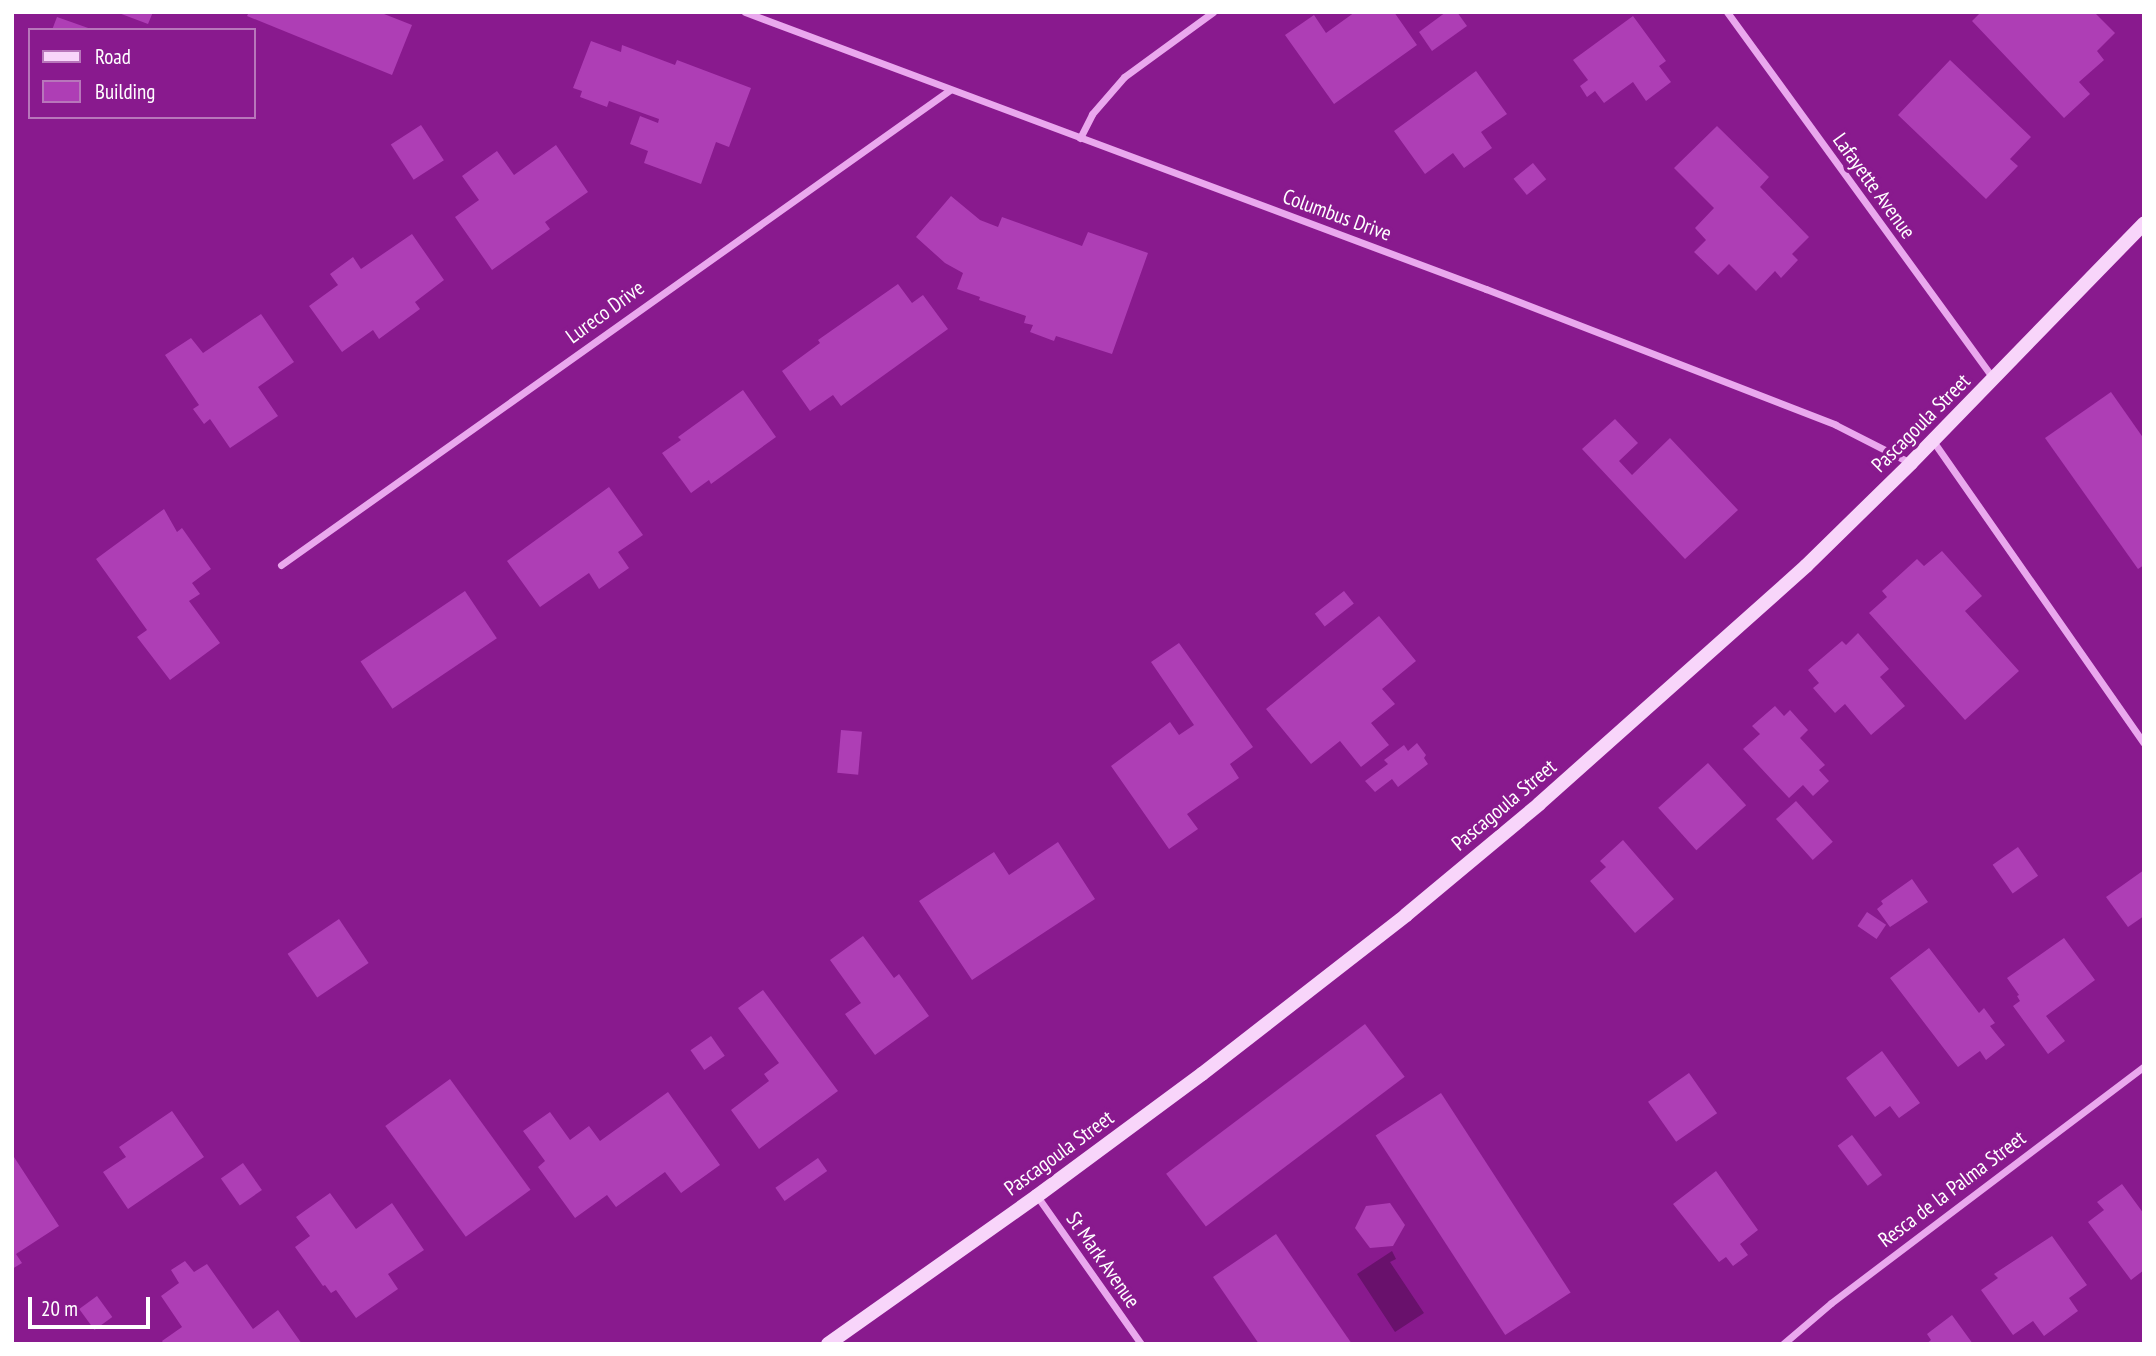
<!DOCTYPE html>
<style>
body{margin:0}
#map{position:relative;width:2156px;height:1356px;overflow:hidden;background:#891a8e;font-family:"PT Sans Narrow",sans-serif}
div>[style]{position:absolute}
.water>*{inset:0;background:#69116c}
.building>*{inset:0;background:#ae3eb5;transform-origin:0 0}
.street>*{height:7px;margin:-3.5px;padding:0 3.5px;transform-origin:3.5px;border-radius:3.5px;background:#eaa8ee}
.secondary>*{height:14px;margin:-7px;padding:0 7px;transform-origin:7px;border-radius:7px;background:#f8d5fa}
span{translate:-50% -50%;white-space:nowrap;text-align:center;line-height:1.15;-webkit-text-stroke:7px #891a8e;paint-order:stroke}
.street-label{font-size:21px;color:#fff}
.frame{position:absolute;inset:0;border:14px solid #fff;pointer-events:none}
.legend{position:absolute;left:28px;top:28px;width:228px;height:91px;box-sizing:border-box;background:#891a8e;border:2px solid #b876bb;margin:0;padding:9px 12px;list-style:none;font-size:21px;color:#fff}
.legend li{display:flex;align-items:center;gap:14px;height:35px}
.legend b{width:35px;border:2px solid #b876bb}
.scale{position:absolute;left:28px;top:1297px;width:122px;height:32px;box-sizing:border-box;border:4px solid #fff;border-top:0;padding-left:9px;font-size:21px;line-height:24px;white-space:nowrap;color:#fff;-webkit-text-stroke:5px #891a8e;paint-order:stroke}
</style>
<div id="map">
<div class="water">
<div style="clip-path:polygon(1392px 1251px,1396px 1259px,1390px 1262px,1424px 1313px,1395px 1332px,1357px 1274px)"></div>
</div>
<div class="building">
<div style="clip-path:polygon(116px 12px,153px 12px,148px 24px)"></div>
<div style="clip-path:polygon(249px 12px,379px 12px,412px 25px,392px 75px,247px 16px)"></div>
<div style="clip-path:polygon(1355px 12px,1394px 12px,1417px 45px,1334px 104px,1285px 35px,1314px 15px,1326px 33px)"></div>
<div style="clip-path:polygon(1446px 12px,1457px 12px,1467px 26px,1432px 51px,1419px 32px)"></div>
<div style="clip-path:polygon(1981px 12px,2094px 12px,2115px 33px,2097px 51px,2104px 60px,2079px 82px,2090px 94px,2064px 118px,1972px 21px)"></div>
<div style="clip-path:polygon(1633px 16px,1666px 61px,1659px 66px,1671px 82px,1646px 101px,1633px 82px,1604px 103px,1595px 91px,1587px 97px,1580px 86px,1588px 80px,1573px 60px)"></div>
<div style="clip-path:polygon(57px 17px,91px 29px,91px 30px,52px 30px)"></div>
<div style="clip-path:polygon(591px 41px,621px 52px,622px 45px,675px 65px,677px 60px,751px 88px,729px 147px,716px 142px,701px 184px,644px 163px,648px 151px,630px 144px,640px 116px,658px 123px,659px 119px,609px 101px,607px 107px,580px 97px,582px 91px,573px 88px)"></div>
<div style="clip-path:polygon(1950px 60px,2031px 137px,2010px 159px,2018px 166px,1986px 199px,1898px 115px)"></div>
<div style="clip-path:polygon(1476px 71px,1507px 114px,1481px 132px,1492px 148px,1464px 168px,1453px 153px,1425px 174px,1394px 131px)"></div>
<div style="left:421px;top:125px;width:42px;height:36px;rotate:57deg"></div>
<div style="clip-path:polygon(1717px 126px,1769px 177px,1760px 187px,1809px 237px,1792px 254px,1798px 260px,1781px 278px,1775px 271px,1756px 291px,1729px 264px,1718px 275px,1694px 252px,1706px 240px,1695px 228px,1714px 208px,1674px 168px)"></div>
<div style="clip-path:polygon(556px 145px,588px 192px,545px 222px,550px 229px,492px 270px,455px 217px,479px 200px,462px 176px,497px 151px,514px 175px)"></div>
<div style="left:1533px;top:163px;width:21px;height:25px;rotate:51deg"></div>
<div style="clip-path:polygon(951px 196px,980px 220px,998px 227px,1002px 217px,1082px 246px,1088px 232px,1148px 253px,1112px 354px,1056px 336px,1054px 341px,1030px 332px,1033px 325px,1024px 323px,1026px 316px,979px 300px,980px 297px,957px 289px,963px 273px,945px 263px,916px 237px)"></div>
<div style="clip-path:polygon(412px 234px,444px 280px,415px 302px,420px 309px,379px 339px,373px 330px,342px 352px,309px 306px,338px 285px,330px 274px,353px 257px,361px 269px)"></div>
<div style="clip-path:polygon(898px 284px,912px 303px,923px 295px,948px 329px,841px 406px,833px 395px,810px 411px,782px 371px,820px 343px,818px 340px)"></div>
<div style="clip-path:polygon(261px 314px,294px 362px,258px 387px,278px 416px,230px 448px,210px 419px,204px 424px,193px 409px,199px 405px,165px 355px,191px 338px,203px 353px)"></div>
<div style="clip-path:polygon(743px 390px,776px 437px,711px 484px,709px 480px,691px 493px,662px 453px,681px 440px,678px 437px)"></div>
<div style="clip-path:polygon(2111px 392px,2144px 439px,2144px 565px,2138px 569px,2045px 438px)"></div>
<div style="clip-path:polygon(1615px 419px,1638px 443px,1619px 461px,1632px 475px,1670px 438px,1738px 510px,1685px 559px,1582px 449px)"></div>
<div style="clip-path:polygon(609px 487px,643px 535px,618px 552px,629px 568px,599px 589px,589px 573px,540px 607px,507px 561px)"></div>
<div style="clip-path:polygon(164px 509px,177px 532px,182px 528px,211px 569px,192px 583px,200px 594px,189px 601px,220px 643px,170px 680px,137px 637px,147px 630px,96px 559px)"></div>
<div style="clip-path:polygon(1942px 551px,1982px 596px,1965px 611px,2019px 671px,1965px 720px,1869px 613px,1887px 597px,1882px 591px,1917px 559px,1924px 566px)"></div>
<div style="left:465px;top:591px;width:57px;height:126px;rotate:56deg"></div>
<div style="left:1344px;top:591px;width:16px;height:37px;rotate:52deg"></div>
<div style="clip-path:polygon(1379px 616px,1416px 661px,1382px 689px,1395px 704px,1371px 723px,1389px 745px,1361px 767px,1340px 741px,1311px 764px,1266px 709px)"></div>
<div style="clip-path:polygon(1858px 633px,1889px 669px,1880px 677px,1905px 706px,1871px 735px,1845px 704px,1835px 713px,1813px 688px,1819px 683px,1808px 670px,1842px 641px,1846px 645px)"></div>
<div style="clip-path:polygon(1179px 643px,1253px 747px,1230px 764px,1239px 778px,1187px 814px,1198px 829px,1169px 849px,1111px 766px,1170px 722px,1179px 735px,1194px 725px,1151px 662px)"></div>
<div style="clip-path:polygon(1775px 706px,1784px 716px,1790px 710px,1808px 730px,1800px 738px,1825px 765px,1819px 770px,1829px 781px,1813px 796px,1803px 785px,1789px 798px,1743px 749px,1760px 734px,1752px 726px)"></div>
<div style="left:841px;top:730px;width:21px;height:43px;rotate:5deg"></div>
<div style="clip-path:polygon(1417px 743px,1426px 755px,1424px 758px,1428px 764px,1398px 787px,1392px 779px,1375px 792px,1365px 781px,1388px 764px,1384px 760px,1404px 745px,1408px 751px)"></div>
<div style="left:1708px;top:763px;width:57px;height:67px;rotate:48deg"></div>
<div style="left:1796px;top:801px;width:55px;height:27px;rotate:48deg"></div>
<div style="clip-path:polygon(1623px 840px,1674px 899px,1635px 933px,1590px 881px,1606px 867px,1600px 861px)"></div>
<div style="clip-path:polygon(1058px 842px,1095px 899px,972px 980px,919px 901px,994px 852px,1009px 875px)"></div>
<div style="left:2018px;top:847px;width:35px;height:31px;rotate:55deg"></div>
<div style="clip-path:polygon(2144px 870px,2144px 916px,2128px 927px,2106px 897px)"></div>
<div style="clip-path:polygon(1912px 879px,1928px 902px,1890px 927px,1877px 909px,1883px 904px,1881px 901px)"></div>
<div style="left:1867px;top:912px;width:23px;height:17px;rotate:34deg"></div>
<div style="left:339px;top:919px;width:53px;height:62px;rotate:56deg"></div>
<div style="clip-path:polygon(863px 936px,894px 978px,899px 974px,929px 1016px,875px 1055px,845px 1014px,861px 1003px,830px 960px)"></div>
<div style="clip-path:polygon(2064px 938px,2095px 980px,2046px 1016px,2065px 1041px,2048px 1054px,2013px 1006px,2020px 1001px,2017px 996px,2019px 995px,2007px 978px)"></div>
<div style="clip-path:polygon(1929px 948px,1979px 1013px,1984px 1008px,1995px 1023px,1990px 1026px,2005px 1045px,1986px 1060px,1980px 1051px,1958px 1067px,1890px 978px)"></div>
<div style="clip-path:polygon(763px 990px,838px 1091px,759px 1149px,731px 1110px,769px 1081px,764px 1074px,779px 1063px,738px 1008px)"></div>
<div style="left:1365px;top:1024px;width:66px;height:249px;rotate:53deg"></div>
<div style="left:711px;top:1036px;width:24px;height:25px;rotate:55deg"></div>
<div style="clip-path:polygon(1882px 1051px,1920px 1103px,1899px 1118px,1890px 1106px,1875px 1117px,1846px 1078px)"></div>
<div style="left:1689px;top:1073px;width:49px;height:50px;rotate:55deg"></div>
<div style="left:450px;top:1079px;width:137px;height:80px;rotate:54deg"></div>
<div style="clip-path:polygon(668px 1092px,720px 1165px,681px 1193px,665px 1172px,616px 1207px,607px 1195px,575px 1218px,538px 1167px,545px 1161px,523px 1131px,550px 1112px,570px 1140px,589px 1126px,600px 1141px)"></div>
<div style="left:1441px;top:1093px;width:238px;height:78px;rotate:57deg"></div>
<div style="clip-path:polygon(172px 1111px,204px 1157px,128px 1209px,103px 1172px,126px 1157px,119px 1147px)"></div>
<div style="left:1852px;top:1135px;width:50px;height:18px;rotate:53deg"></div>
<div style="clip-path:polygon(14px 1157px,59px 1226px,16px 1254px,22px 1263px,12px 1269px)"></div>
<div style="left:818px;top:1158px;width:16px;height:52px;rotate:55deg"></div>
<div style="left:243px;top:1163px;width:33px;height:27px;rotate:55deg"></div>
<div style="clip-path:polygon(1716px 1171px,1758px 1230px,1740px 1244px,1748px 1255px,1733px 1266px,1726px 1257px,1719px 1262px,1673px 1204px)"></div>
<div style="clip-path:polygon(2122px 1184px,2144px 1214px,2144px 1270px,2131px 1280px,2088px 1222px,2104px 1210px,2097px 1202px)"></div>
<div style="clip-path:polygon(330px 1193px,356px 1229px,392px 1203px,424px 1250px,388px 1274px,398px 1289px,356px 1318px,336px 1290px,331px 1293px,325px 1285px,323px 1286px,295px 1247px,310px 1236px,296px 1217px)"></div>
<div style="clip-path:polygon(1390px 1203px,1405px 1225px,1393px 1246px,1370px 1248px,1355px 1228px,1366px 1206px)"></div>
<div style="clip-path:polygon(1276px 1234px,1352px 1344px,1259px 1344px,1213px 1277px)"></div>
<div style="clip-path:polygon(2052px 1236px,2087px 1285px,2069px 1298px,2078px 1311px,2044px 1336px,2033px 1321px,2013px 1335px,1981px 1290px,1998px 1278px,1994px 1274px)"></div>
<div style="clip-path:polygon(185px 1261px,194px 1272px,207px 1264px,253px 1329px,278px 1310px,302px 1344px,164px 1344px,162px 1341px,182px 1327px,161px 1296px,179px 1283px,171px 1270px)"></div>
<div style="left:97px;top:1296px;width:26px;height:22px;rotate:54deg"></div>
<div style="clip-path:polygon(1952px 1315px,1973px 1344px,1926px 1344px,1931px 1340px,1927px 1334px)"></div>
</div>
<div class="street">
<div style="left:745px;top:12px;width:791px;rotate:20.5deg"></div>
<div style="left:1486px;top:289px;width:375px;rotate:21.2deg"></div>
<div style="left:1836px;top:425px;width:84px;rotate:26.9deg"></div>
<div style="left:1727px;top:12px;width:454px;rotate:54deg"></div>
<div style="left:1080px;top:138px;width:27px;rotate:-63deg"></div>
<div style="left:1092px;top:114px;width:49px;rotate:-49.1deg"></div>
<div style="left:1124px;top:77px;width:110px;rotate:-36.1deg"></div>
<div style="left:1933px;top:441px;width:368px;rotate:55.1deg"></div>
<div style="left:281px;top:565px;width:820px;rotate:-35.38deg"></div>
<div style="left:1037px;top:1196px;width:181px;rotate:54.9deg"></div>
<div style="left:1783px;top:1344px;width:63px;rotate:-40.5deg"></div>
<div style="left:1831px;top:1303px;width:393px;rotate:-37.1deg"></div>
</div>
<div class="secondary">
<div style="left:828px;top:1344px;width:256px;rotate:-35.3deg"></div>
<div style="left:1037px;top:1196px;width:205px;rotate:-36.5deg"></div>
<div style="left:1202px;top:1074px;width:259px;rotate:-37.9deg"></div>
<div style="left:1406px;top:915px;width:173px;rotate:-39.8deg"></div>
<div style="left:1539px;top:804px;width:358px;rotate:-41.7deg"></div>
<div style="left:1806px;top:566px;width:147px;rotate:-44.4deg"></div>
<div style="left:1911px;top:463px;width:334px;rotate:-45.8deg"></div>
</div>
<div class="street-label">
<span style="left:1874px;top:186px;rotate:54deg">Lafayette Avenue</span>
<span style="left:1337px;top:215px;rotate:20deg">Columbus Drive</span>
<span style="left:605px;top:312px;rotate:-36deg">Lureco Drive</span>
<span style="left:1921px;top:423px;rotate:-45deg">Pascagoula Street</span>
<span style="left:1504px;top:805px;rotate:-40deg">Pascagoula Street</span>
<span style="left:1059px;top:1153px;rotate:-36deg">Pascagoula Street</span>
<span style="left:1952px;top:1189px;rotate:-37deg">Resca de la Palma Street</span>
<span style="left:1103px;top:1260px;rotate:55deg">St Mark Avenue</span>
</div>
<div class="frame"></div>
<ul class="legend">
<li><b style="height:9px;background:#f8d5fa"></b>Road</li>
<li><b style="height:19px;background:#ae3eb5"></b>Building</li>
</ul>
<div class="scale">20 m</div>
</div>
